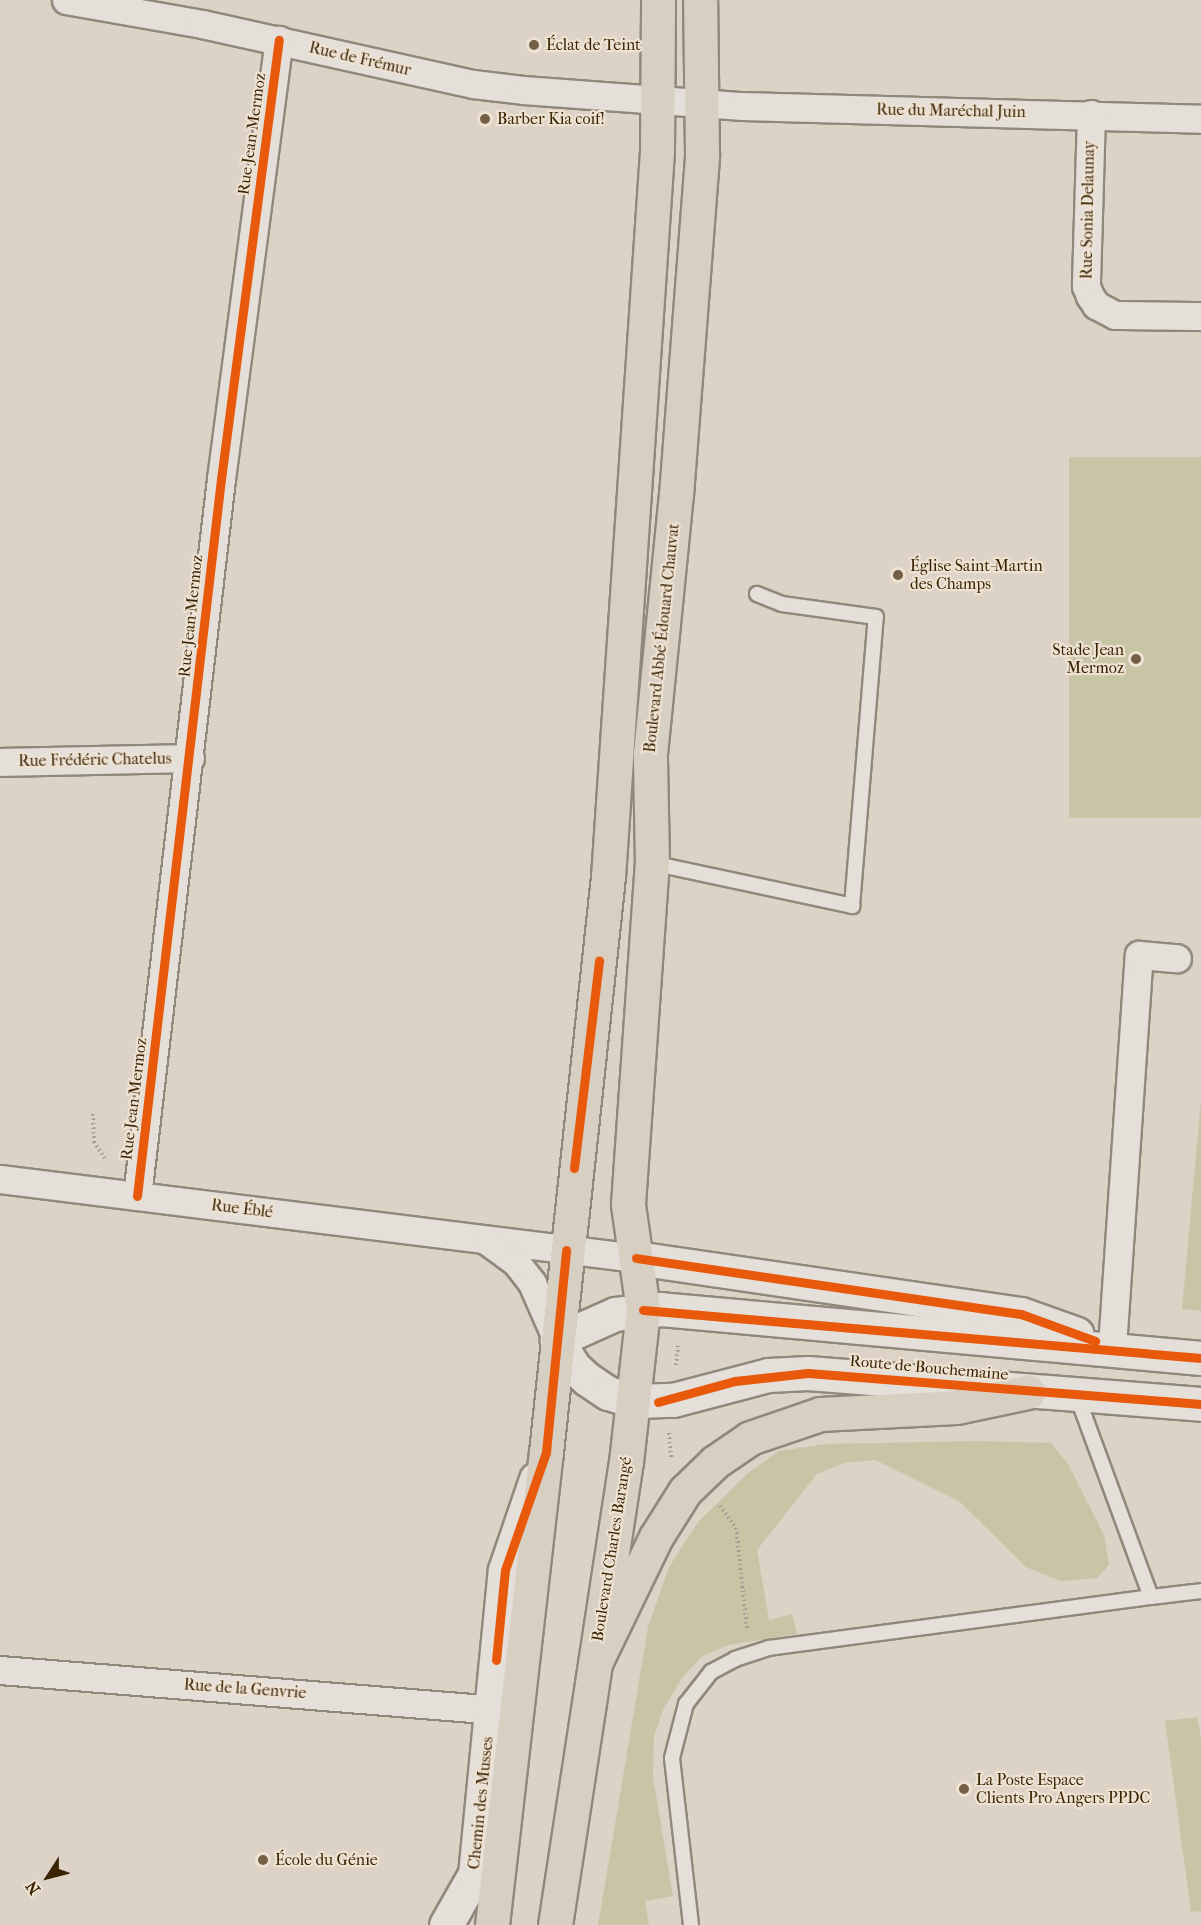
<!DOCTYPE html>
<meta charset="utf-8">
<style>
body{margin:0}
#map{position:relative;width:1201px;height:1925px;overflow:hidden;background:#dcd2c5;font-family:"IM FELL French Canon",serif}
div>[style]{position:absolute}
.green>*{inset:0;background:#c8c5a7;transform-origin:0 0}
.path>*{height:4px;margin-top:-2px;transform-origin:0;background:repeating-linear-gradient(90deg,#a39d95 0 1.5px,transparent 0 4.5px)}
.roads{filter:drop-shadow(2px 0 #91887c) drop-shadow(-2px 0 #91887c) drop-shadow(0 2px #91887c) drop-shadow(0 -2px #91887c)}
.lane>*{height:14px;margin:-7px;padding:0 7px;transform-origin:7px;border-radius:7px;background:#e4dfd9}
.street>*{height:27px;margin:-13.5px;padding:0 13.5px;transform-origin:13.5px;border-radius:13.5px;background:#e4dfd9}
.secondary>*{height:33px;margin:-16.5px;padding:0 16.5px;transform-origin:16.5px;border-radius:16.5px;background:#e4dfd9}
.primary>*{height:33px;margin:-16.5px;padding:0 16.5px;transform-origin:16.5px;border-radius:16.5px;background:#d8cfc3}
.highway>*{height:33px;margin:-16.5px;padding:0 16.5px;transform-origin:16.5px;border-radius:16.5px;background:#d8cfc3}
.cycleway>*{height:9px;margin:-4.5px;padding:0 4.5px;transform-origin:4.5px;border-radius:4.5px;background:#e8590c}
.dots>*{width:16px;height:16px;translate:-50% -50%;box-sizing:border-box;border:3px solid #eee2d3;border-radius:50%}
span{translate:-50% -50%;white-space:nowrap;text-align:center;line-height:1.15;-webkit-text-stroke:4.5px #eee2d3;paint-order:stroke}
.poi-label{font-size:16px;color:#3a2301}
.left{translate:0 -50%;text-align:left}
.right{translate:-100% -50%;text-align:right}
.street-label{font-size:16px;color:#3a2301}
.north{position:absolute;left:18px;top:1847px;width:60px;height:60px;-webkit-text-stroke:4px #eee2d3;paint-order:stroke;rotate:234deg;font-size:16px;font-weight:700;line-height:24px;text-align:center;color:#3a2301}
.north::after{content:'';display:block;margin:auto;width:21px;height:27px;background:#3a2301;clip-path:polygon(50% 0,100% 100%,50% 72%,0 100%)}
</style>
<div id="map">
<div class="green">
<div style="left:1201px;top:457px;width:361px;height:132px;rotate:90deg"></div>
<div style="clip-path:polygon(1201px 1099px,1201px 1311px,1182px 1309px)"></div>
<div style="clip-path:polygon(977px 1441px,1051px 1443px,1068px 1464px,1104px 1535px,1109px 1565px,1097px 1578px,1060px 1581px,1026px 1567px,959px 1501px,875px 1460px,844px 1463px,817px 1474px,757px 1550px,769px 1620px,792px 1614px,797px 1634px,728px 1645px,701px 1657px,682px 1678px,663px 1710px,654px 1736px,653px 1776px,673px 1896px,645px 1901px,649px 1925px,598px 1925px,648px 1627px,669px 1567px,698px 1522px,748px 1473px,779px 1451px,826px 1444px)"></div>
<div style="clip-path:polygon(1197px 1717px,1201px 1738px,1201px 1911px,1191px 1912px,1165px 1721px)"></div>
</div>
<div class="path">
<div style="left:93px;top:1114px;width:28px;rotate:88deg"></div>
<div style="left:94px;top:1142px;width:22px;rotate:56deg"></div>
<div style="left:676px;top:1365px;width:20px;rotate:-84deg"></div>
<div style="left:669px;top:1433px;width:25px;rotate:85deg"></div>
<div style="left:720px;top:1506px;width:27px;rotate:54deg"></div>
<div style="left:736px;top:1528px;width:103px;rotate:83.8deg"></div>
</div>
<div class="roads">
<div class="lane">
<div style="left:652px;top:863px;width:205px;rotate:12.1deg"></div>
<div style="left:852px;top:906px;width:290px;rotate:-85.3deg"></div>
<div style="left:876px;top:617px;width:95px;rotate:-172.1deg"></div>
<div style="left:782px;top:604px;width:27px;rotate:-158deg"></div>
<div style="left:1077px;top:1396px;width:214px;rotate:69.8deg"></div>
<div style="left:1151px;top:1597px;width:50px;rotate:-6.8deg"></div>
<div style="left:691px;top:1925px;width:168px;rotate:-96.5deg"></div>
<div style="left:672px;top:1758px;width:56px;rotate:-75.5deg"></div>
<div style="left:686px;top:1704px;width:41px;rotate:-52deg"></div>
<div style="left:711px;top:1672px;width:27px;rotate:-28deg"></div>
<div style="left:735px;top:1659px;width:36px;rotate:-18deg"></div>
<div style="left:769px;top:1648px;width:385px;rotate:-7.6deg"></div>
</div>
<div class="street">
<div style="left:66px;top:0;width:138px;rotate:10deg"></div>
<div style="left:202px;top:24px;width:278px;rotate:12.5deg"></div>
<div style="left:473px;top:84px;width:50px;rotate:6.8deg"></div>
<div style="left:523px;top:90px;width:220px;rotate:4.2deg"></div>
<div style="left:742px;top:106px;width:459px;rotate:1.6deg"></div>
<div style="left:1091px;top:114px;width:172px;rotate:91.7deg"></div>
<div style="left:1086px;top:286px;width:11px;rotate:68deg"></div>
<div style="left:1090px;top:296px;width:11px;rotate:56deg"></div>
<div style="left:1096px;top:305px;width:21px;rotate:28deg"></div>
<div style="left:1115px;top:315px;width:86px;rotate:0.7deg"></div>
<div style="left:0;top:762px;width:190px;rotate:-1.2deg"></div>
<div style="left:0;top:1179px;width:641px;rotate:7.08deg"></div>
<div style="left:137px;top:1196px;width:722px;rotate:-83.32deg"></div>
<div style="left:221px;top:479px;width:443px;rotate:-82.5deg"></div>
<div style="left:487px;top:1241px;width:34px;rotate:36deg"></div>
<div style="left:515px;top:1261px;width:28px;rotate:52deg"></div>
<div style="left:532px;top:1283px;width:62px;rotate:66.3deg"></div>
<div style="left:1112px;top:1347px;width:393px;rotate:-86.1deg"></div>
<div style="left:1139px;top:955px;width:38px;rotate:5deg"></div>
<div style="left:0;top:1670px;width:491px;rotate:4.6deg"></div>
</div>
<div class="secondary">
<div style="left:636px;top:1258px;width:389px;rotate:8.3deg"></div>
<div style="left:1021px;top:1314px;width:59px;rotate:19.7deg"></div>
<div style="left:1201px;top:1358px;width:542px;rotate:-174.82deg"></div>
<div style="left:661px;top:1309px;width:46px;rotate:173.8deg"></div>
<div style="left:615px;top:1314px;width:64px;rotate:155.9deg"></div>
<div style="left:557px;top:1340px;width:31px;rotate:58deg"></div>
<div style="left:573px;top:1366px;width:19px;rotate:43deg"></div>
<div style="left:587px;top:1379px;width:25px;rotate:34deg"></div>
<div style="left:608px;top:1393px;width:28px;rotate:17deg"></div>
<div style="left:635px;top:1401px;width:38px;rotate:-2deg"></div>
<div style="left:673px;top:1400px;width:98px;rotate:-14.7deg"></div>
<div style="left:768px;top:1375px;width:40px;rotate:-2.9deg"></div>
<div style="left:808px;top:1373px;width:394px;rotate:4.5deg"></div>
<div style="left:446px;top:1925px;width:59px;rotate:-60.4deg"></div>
<div style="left:475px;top:1874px;width:305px;rotate:-84.4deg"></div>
<div style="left:505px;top:1570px;width:96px;rotate:-71.2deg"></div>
</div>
<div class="primary">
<div style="left:546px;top:1452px;width:578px;rotate:-83.85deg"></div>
<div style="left:608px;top:877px;width:728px;rotate:-86.14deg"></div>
<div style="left:657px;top:151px;width:151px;rotate:-89.6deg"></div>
<div style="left:626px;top:1462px;width:153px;rotate:-83.6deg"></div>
<div style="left:643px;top:1310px;width:107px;rotate:-98.1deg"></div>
<div style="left:628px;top:1204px;width:342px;rotate:-86deg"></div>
<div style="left:652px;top:863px;width:109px;rotate:-91.1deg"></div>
<div style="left:650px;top:754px;width:260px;rotate:-84.3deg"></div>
<div style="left:676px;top:495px;width:342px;rotate:-85.6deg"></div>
<div style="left:702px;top:154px;width:154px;rotate:-90.7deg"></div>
</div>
<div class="highway">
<div style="left:595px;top:1663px;width:140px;rotate:-64.2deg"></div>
<div style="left:656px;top:1537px;width:54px;rotate:-57.8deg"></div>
<div style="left:685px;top:1491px;width:42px;rotate:-44deg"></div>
<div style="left:715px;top:1462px;width:42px;rotate:-34.4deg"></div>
<div style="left:750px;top:1438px;width:74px;rotate:-18.9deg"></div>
<div style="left:820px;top:1414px;width:136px;rotate:-2.9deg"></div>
<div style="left:956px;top:1407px;width:74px;rotate:-11.8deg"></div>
<div style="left:492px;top:1925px;width:476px;rotate:-83.5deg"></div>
<div style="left:555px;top:1925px;width:468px;rotate:-81.3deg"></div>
</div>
</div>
<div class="cycleway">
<div style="left:574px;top:1168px;width:209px;rotate:-83.1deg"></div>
<div style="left:137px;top:1196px;width:722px;rotate:-83.32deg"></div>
<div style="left:221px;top:479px;width:443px;rotate:-82.5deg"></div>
<div style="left:636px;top:1258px;width:389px;rotate:8.3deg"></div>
<div style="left:1021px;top:1314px;width:79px;rotate:20deg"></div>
<div style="left:643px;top:1310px;width:560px;rotate:4.92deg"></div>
<div style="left:658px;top:1402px;width:80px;rotate:-15.3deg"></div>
<div style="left:735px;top:1381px;width:73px;rotate:-6.3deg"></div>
<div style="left:808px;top:1373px;width:394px;rotate:4.5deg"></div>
<div style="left:496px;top:1660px;width:90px;rotate:-84.3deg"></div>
<div style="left:505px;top:1570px;width:125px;rotate:-70.8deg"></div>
<div style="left:546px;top:1452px;width:203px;rotate:-84.3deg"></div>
</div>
<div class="dots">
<div style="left:534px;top:45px;background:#736046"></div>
<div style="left:485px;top:119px;background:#736046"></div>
<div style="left:898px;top:575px;background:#736046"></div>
<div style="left:1136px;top:659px;background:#736046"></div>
<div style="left:964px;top:1789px;background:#736046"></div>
<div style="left:263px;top:1860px;background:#736046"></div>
</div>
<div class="poi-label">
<span class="left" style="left:546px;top:45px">Éclat de Teint</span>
<span class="left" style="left:497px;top:119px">Barber Kia coif!</span>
<span class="left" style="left:910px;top:575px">Église Saint-Martin<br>des Champs</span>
<span class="right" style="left:1124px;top:659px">Stade Jean<br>Mermoz</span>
<span class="left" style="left:976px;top:1789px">La Poste Espace<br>Clients Pro Angers PPDC</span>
<span class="left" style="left:275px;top:1860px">École du Génie</span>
</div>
<div class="street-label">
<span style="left:360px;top:59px;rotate:13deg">Rue de Frémur</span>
<span style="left:951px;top:111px;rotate:1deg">Rue du Maréchal Juin</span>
<span style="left:252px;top:134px;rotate:-82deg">Rue Jean Mermoz</span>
<span style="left:1088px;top:210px;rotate:-89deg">Rue Sonia Delaunay</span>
<span style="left:191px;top:616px;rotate:-84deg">Rue Jean Mermoz</span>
<span style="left:662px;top:638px;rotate:-84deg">Boulevard Abbé Édouard Chauvat</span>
<span style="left:95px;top:760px;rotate:-1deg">Rue Frédéric Chatelus</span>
<span style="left:134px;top:1099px;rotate:-83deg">Rue Jean Mermoz</span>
<span style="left:242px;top:1209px;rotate:7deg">Rue Éblé</span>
<span style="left:929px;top:1368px;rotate:5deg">Route de Bouchemaine</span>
<span style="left:612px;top:1549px;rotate:-81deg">Boulevard Charles Barangé</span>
<span style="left:245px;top:1689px;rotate:4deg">Rue de la Genvrie</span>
<span style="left:481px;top:1803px;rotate:-84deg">Chemin des Musses</span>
</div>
<div class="north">N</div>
</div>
